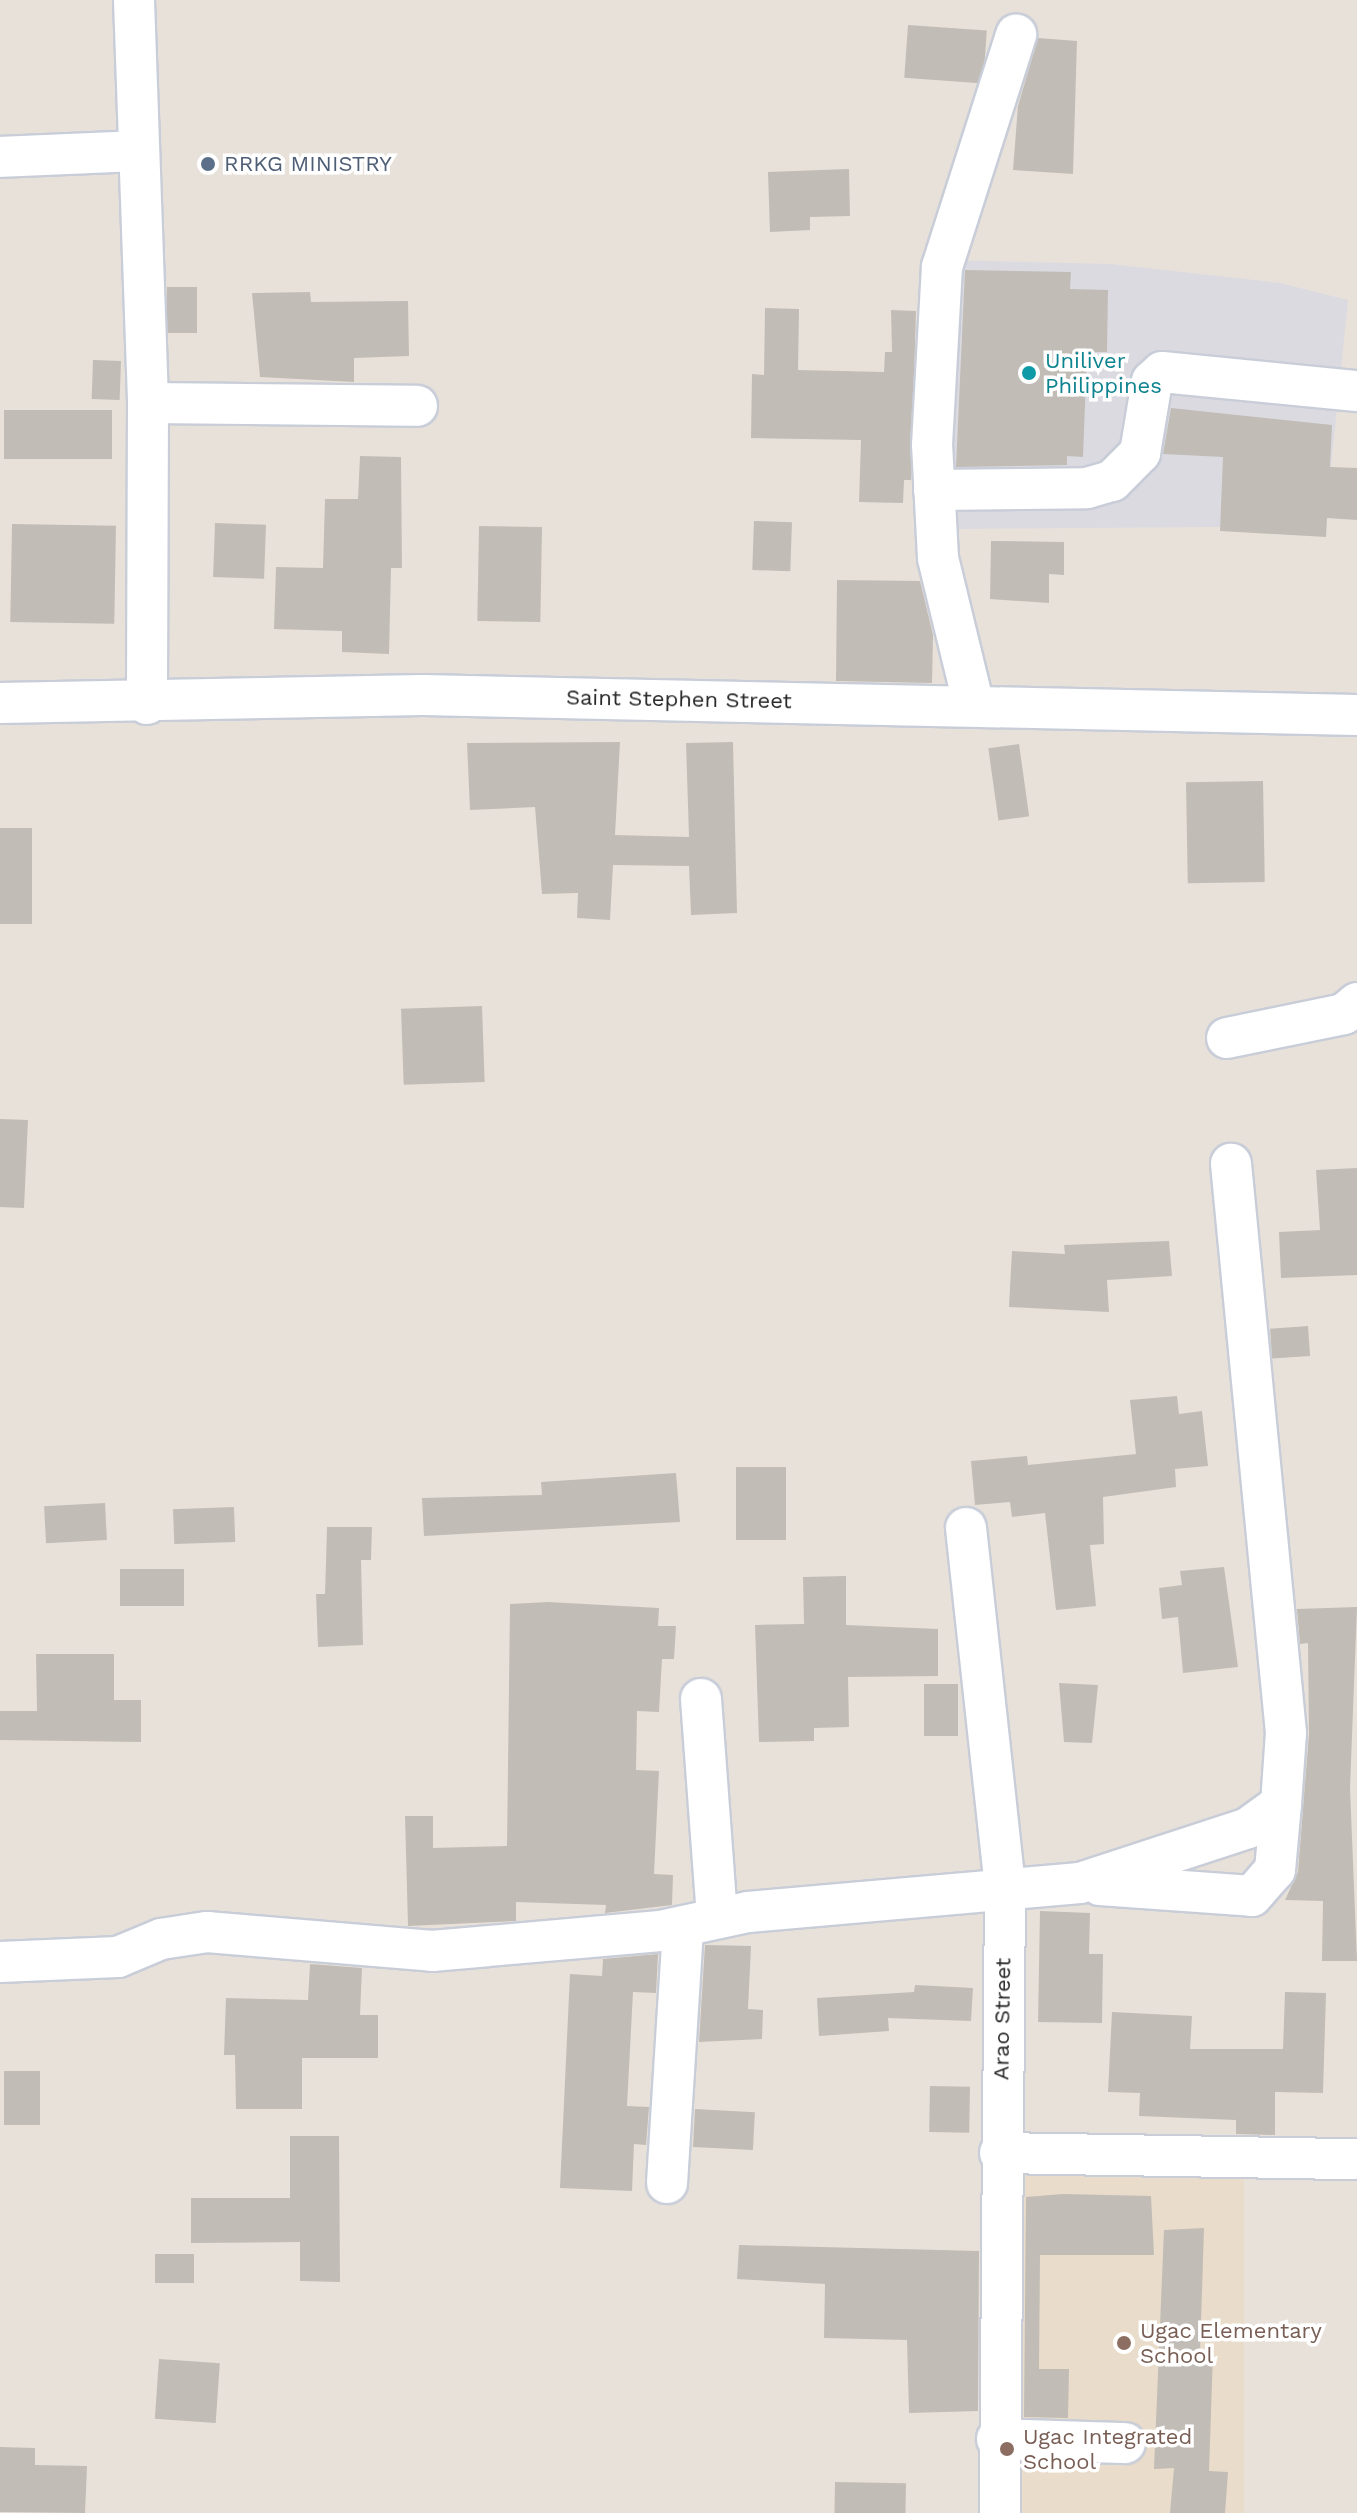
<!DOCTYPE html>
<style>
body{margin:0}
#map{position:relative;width:1357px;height:2513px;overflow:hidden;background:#e8e1da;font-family:"Work Sans",sans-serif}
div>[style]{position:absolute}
.industrial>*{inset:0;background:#dbdae1}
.education>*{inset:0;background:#e9dcca;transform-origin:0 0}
.building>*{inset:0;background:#c1bcb5;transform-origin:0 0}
.roads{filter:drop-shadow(2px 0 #c8cdd8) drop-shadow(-2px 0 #c8cdd8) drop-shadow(0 2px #c8cdd8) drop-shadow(0 -2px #c8cdd8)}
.minor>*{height:40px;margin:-20px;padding:0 20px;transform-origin:20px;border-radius:20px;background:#fff}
.dots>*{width:22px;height:22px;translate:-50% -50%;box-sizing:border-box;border:4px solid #fff;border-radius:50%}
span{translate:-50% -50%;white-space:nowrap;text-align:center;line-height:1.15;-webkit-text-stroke:7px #fff;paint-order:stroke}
.service-label{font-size:22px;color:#4e5e75}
.left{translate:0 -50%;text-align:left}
.culture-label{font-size:22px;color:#0d838f}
.street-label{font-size:22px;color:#272727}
.education-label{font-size:22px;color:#785e54}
</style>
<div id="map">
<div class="industrial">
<div style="clip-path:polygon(948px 260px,1110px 264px,1280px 283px,1348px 300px,1325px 526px,957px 529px,944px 475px)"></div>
</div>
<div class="education">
<div style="left:1009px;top:2172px;width:235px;height:341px"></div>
</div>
<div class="building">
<div style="left:908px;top:25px;width:79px;height:53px;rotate:4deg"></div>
<div style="clip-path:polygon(1038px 38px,1077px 41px,1073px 174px,1013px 170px,1018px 106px)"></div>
<div style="clip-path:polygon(849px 169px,850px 216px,810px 217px,810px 230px,770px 232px,768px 172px)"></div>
<div style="clip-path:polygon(965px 270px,1071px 272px,1070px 289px,1108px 290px,1107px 352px,1087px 352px,1083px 457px,1067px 456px,1067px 465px,956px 467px)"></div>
<div style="left:167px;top:287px;width:30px;height:46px"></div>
<div style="clip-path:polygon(310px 292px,311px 302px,408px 301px,409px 356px,354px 358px,354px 382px,260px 377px,252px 293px)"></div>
<div style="clip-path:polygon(765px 308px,799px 309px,798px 370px,884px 372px,885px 352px,892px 352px,891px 310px,916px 311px,911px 480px,904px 480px,903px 503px,859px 502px,861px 440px,751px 438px,752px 374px,764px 375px)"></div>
<div style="left:93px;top:360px;width:28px;height:39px;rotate:2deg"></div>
<div style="clip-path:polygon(1171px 408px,1332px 425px,1330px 467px,1357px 468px,1357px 520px,1327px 518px,1326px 537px,1220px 531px,1223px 457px,1163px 454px)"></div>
<div style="left:4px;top:410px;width:108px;height:49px"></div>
<div style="clip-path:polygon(360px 456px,401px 457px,402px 568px,391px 568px,389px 654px,342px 652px,342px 631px,274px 629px,276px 567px,323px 568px,325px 499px,358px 499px)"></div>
<div style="left:754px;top:521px;width:38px;height:49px;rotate:2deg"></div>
<div style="left:215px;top:523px;width:51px;height:54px;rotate:2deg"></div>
<div style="left:12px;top:524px;width:104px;height:98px;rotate:1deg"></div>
<div style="left:479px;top:526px;width:63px;height:95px;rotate:1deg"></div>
<div style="clip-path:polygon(991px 541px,1064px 542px,1064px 575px,1049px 574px,1049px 603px,990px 599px)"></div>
<div style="clip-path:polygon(837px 580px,920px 581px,933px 635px,932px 683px,836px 681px)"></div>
<div style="clip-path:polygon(620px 742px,615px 835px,689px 837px,686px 743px,733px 742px,737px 913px,691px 915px,689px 866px,613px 865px,610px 920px,577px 918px,578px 893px,542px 894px,535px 807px,470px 810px,467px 743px)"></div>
<div style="left:1019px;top:744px;width:73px;height:31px;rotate:82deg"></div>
<div style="left:1263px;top:781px;width:101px;height:77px;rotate:89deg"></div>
<div style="left:0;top:828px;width:32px;height:96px"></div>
<div style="left:482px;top:1006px;width:76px;height:81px;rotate:88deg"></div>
<div style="clip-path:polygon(0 1119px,28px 1120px,24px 1208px,0 1207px)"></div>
<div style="clip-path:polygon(1357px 1168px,1357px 1275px,1281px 1278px,1279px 1232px,1320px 1230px,1316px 1170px)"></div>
<div style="clip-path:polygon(1169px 1241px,1172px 1276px,1107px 1280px,1109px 1312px,1009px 1307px,1012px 1251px,1065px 1254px,1064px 1245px)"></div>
<div style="left:1308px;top:1326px;width:30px;height:38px;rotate:86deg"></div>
<div style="clip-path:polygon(1177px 1396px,1179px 1414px,1202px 1411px,1208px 1466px,1175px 1469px,1176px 1487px,1103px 1497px,1104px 1544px,1090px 1545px,1096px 1606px,1056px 1610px,1045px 1513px,1012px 1517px,1010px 1502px,975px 1505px,971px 1461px,1027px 1456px,1028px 1465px,1136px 1454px,1130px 1400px)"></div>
<div style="left:736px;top:1467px;width:50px;height:73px"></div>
<div style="clip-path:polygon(676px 1473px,680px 1522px,424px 1536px,422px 1498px,542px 1495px,541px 1482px)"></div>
<div style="left:105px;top:1503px;width:37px;height:61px;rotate:87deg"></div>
<div style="left:234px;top:1507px;width:35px;height:61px;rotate:88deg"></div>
<div style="clip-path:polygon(327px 1527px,372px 1527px,371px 1560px,361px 1560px,363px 1645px,318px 1647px,316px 1594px,325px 1594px)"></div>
<div style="clip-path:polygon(1224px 1567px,1238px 1667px,1183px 1673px,1178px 1617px,1162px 1619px,1159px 1588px,1182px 1585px,1180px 1571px)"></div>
<div style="left:120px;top:1569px;width:64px;height:37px"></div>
<div style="clip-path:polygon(846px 1576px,846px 1625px,938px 1629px,938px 1676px,848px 1677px,849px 1727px,814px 1728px,814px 1741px,759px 1742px,755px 1625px,804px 1624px,803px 1577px)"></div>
<div style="clip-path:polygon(548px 1602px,659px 1608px,658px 1626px,676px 1626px,674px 1659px,662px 1659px,659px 1712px,637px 1711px,636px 1770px,659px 1771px,654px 1874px,673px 1875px,672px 1905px,605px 1913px,606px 1905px,516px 1902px,516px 1921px,408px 1926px,405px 1816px,433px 1816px,433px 1848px,507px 1846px,510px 1604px)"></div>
<div style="clip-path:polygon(1357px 1607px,1350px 1788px,1357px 1961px,1322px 1961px,1323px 1901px,1285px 1900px,1298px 1872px,1309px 1734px,1308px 1643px,1300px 1644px,1297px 1609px)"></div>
<div style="clip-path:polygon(36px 1654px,114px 1654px,114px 1700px,141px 1700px,141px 1742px,0 1740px,0 1711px,37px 1711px)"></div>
<div style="clip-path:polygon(1059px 1683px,1098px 1685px,1092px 1743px,1064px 1742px)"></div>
<div style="left:924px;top:1684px;width:34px;height:52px"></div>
<div style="clip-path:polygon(1040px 1911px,1090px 1913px,1089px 1954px,1103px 1954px,1102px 2023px,1038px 2022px)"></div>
<div style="clip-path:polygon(705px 1945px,751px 1946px,748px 2009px,763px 2010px,762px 2039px,699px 2042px)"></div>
<div style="clip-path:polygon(658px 1954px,656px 1993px,633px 1992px,627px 2106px,649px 2107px,646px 2145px,634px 2144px,632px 2191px,560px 2188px,570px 1974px,602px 1976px,603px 1959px)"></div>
<div style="clip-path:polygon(310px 1964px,362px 1968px,360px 2015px,378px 2015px,378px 2058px,302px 2058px,302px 2109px,236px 2109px,235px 2055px,224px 2055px,226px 1998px,308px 2000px)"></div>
<div style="clip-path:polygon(915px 1985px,973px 1988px,971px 2021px,888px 2018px,889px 2031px,819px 2036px,817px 1998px,914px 1992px)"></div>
<div style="clip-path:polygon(1285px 1992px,1326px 1993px,1323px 2093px,1275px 2092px,1275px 2135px,1236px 2134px,1236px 2120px,1139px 2116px,1140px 2093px,1108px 2092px,1112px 2012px,1192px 2016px,1190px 2049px,1283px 2049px)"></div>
<div style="left:4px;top:2071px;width:36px;height:54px"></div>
<div style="left:930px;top:2086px;width:40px;height:46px;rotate:1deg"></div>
<div style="left:695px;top:2109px;width:60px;height:38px;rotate:3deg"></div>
<div style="clip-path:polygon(290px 2136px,339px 2136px,340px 2282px,300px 2281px,300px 2242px,191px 2243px,191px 2198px,290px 2198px)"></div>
<div style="clip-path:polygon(1063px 2194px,1151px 2196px,1154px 2255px,1040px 2255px,1039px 2369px,1069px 2369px,1068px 2418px,1024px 2417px,1026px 2197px)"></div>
<div style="clip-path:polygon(1204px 2228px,1200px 2353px,1213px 2353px,1209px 2471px,1228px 2472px,1225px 2513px,1170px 2513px,1174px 2468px,1154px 2469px,1164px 2230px)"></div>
<div style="clip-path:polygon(739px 2245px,979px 2251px,978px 2411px,909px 2413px,907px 2340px,824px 2338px,825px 2284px,737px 2279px)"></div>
<div style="left:155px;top:2254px;width:39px;height:29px"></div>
<div style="left:159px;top:2359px;width:61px;height:60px;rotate:4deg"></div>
<div style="clip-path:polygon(0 2447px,35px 2448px,35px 2465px,87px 2466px,85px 2513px,0 2512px)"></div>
<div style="left:835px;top:2482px;width:71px;height:31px;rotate:1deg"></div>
</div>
<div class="roads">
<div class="minor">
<div style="left:134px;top:0;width:403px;rotate:88deg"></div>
<div style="left:148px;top:403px;width:301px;rotate:90.2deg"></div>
<div style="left:0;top:157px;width:136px;rotate:-2.5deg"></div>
<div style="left:148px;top:403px;width:269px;rotate:0.6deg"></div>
<div style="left:934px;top:490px;width:153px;rotate:-0.7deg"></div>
<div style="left:1087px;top:488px;width:26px;rotate:-16deg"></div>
<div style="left:1112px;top:481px;width:40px;rotate:-45deg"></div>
<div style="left:1140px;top:453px;width:73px;rotate:-80.5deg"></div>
<div style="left:1152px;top:381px;width:13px;rotate:-42deg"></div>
<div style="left:1162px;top:372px;width:196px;rotate:5.6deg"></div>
<div style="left:0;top:703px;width:423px;rotate:-1.1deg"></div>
<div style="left:423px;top:695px;width:934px;rotate:1.23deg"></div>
<div style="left:974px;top:706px;width:152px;rotate:-103.7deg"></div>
<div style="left:938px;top:558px;width:113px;rotate:-93deg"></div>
<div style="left:932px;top:445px;width:178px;rotate:-86.8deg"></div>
<div style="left:942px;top:267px;width:244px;rotate:-72.3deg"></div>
<div style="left:1227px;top:1038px;width:119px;rotate:-11.6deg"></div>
<div style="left:1344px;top:1014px;width:17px;rotate:-40deg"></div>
<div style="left:966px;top:1528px;width:360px;rotate:83.8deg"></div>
<div style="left:1005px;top:1886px;width:627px;rotate:90.46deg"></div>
<div style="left:701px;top:1699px;width:218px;rotate:85.8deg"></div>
<div style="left:1100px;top:1885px;width:152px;rotate:4.1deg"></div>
<div style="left:1252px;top:1896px;width:35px;rotate:-49deg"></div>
<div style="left:1275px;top:1870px;width:66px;rotate:-84.8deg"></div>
<div style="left:0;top:1962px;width:118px;rotate:-2.4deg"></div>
<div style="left:118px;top:1957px;width:47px;rotate:-22.7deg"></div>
<div style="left:161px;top:1939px;width:47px;rotate:-8.7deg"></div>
<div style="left:207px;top:1932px;width:226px;rotate:4.8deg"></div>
<div style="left:432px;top:1951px;width:229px;rotate:-5deg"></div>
<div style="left:660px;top:1931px;width:90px;rotate:-12.2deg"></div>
<div style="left:748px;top:1912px;width:333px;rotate:-5deg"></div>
<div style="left:1080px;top:1883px;width:177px;rotate:-18.1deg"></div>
<div style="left:1248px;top:1828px;width:41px;rotate:-36deg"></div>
<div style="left:1281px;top:1804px;width:71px;rotate:-86deg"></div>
<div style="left:1286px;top:1733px;width:572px;rotate:-95.52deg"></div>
<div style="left:1000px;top:2153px;width:357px;rotate:1deg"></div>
<div style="left:667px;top:2183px;width:257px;rotate:-86.4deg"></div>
<div style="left:997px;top:2439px;width:128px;rotate:1.8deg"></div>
</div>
</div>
<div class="dots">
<div style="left:208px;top:164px;background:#5c6f8a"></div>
<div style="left:1029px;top:373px;background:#0f9aa8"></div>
<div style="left:1124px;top:2343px;background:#8d6e63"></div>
<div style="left:1007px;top:2449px;background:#8d6e63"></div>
</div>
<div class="service-label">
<span class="left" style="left:224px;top:164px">RRKG MINISTRY</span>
</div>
<div class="culture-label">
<span class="left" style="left:1045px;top:373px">Uniliver<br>Philippines</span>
</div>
<div class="street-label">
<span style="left:679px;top:699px;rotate:1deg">Saint Stephen Street</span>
<span style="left:1002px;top:2019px;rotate:-89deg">Arao Street</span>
</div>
<div class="education-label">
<span class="left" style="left:1140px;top:2343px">Ugac Elementary<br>School</span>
<span class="left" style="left:1023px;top:2449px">Ugac Integrated<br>School</span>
</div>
</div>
